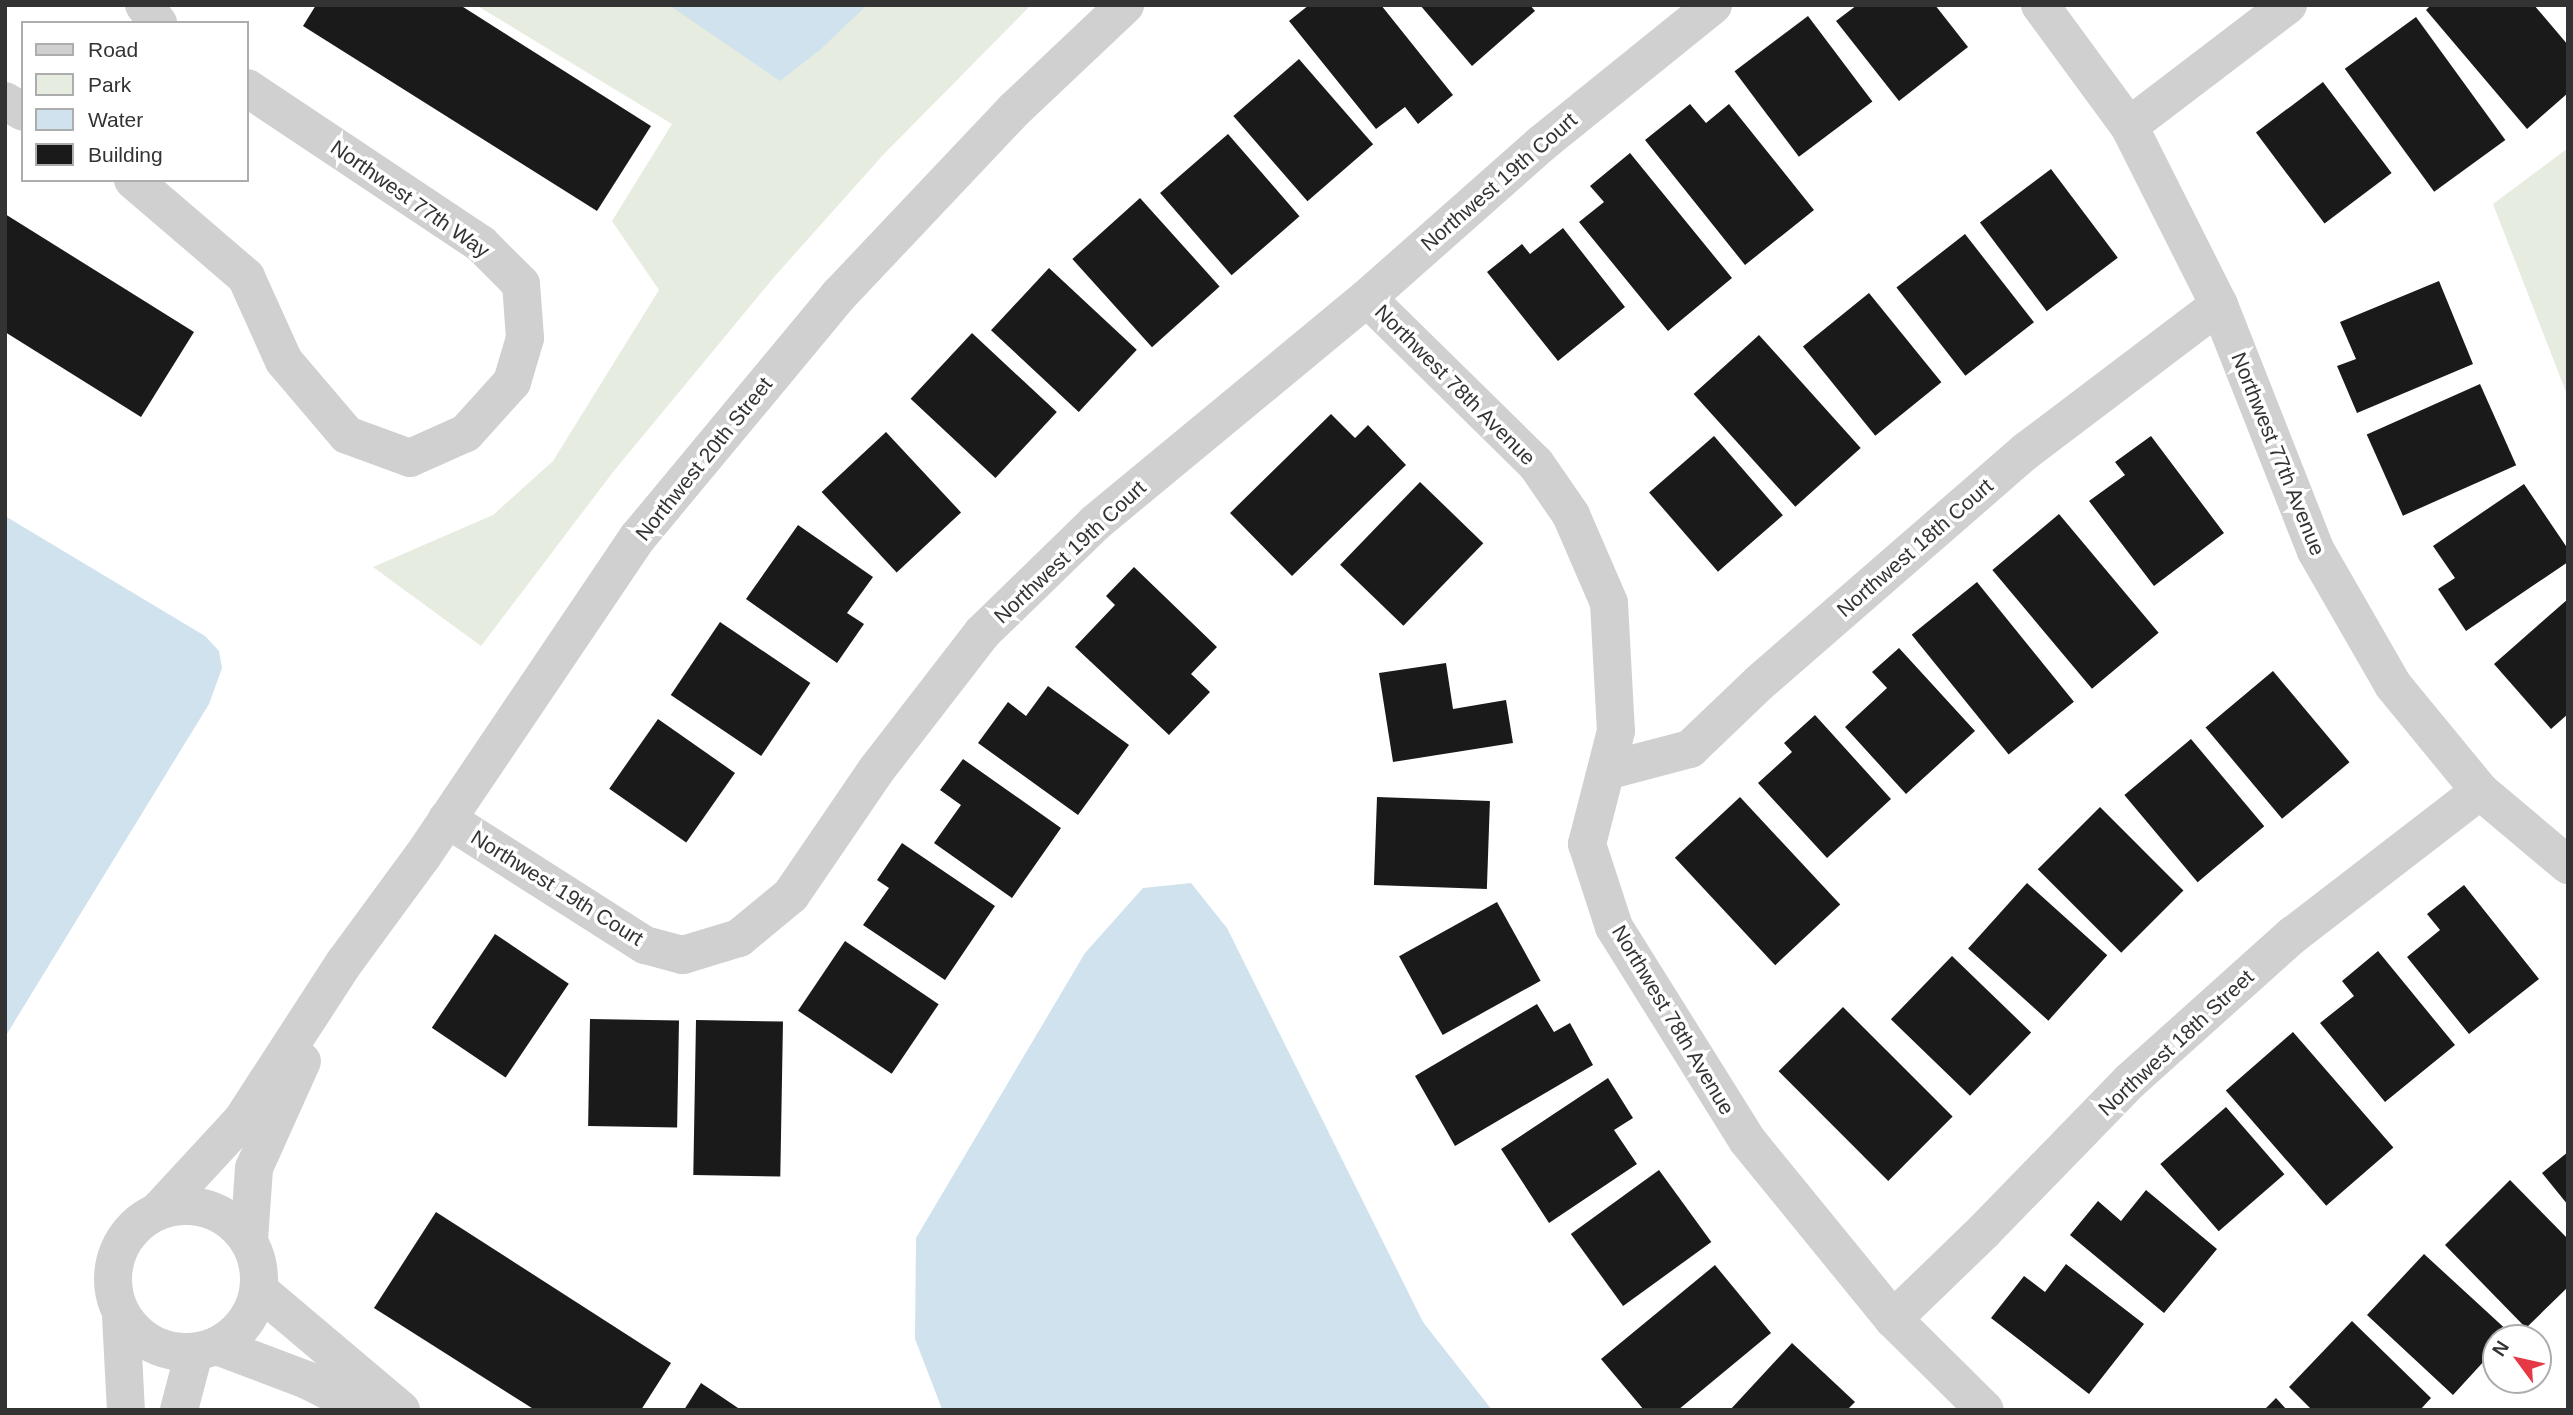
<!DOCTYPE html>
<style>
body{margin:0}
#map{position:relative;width:2573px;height:1415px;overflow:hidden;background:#fff;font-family:Helvetica,sans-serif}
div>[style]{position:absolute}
.green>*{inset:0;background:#e6ecdf}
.water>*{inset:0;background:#cfe2ee}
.building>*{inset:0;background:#1a1a1a;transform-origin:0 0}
.minor>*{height:38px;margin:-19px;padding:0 19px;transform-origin:19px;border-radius:19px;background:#d0d0d0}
.minor>.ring{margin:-19px;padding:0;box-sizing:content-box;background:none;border:38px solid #d0d0d0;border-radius:50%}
span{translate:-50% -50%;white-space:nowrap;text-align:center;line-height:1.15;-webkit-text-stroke:7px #fff;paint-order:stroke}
.street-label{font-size:21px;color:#333}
.frame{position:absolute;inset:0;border:7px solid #333;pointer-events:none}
.legend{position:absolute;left:21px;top:21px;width:228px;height:161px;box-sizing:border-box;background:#fff;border:2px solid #adadad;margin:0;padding:9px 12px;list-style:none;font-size:21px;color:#333}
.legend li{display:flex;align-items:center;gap:14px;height:35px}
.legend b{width:35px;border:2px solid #adadad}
.north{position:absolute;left:2482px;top:1324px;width:70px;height:70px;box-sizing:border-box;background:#fff;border:2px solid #adadad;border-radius:50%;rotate:303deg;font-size:19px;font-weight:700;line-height:28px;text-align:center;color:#333}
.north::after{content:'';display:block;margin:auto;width:24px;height:32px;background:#e63946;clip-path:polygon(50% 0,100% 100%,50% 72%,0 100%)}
</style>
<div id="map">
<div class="green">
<div style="clip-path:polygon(476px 5px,1031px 5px,883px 155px,775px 276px,613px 472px,481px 646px,373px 567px,493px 515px,553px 461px,659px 290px,612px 221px,672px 124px)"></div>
<div style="clip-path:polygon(2568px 148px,2568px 397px,2493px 204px)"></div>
</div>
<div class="water">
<div style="clip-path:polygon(669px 5px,867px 5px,821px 49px,780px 81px)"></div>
<div style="clip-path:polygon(5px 516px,205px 636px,219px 651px,222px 668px,209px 704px,5px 1037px)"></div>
<div style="clip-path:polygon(1191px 883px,1227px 928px,1423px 1322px,1492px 1410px,942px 1409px,915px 1339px,916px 1238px,1085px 953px,1143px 888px)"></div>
</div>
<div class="building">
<div style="clip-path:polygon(316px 5px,460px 5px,651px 126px,597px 211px,303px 26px)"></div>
<div style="clip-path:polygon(1309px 5px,1381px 5px,1453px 95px,1418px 124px,1405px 107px,1376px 129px,1289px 21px)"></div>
<div style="clip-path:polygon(1420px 5px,1530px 5px,1535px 11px,1472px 66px)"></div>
<div style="clip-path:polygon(1857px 5px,1935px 5px,1968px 47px,1899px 101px,1836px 21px)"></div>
<div style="clip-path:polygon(2431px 5px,2534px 5px,2568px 45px,2568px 93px,2527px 129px,2426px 10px)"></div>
<div style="left:1808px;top:16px;width:107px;height:92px;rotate:53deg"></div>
<div style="left:2416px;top:17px;width:152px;height:88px;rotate:54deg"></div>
<div style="left:1299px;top:59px;width:113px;height:87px;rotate:49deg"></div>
<div style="left:2323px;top:82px;width:114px;height:84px;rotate:53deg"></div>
<div style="clip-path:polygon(1690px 104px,1706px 123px,1729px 104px,1814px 210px,1745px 265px,1645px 140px)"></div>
<div style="left:1228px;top:134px;width:109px;height:90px;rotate:49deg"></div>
<div style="clip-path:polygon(1630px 153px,1732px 278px,1668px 331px,1579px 222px,1604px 202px,1590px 186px)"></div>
<div style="left:2051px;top:169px;width:111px;height:89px;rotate:53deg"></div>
<div style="left:1140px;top:198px;width:119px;height:91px;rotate:48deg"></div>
<div style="clip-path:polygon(5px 214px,194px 332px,141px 417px,5px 332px)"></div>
<div style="clip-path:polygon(1563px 228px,1625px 307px,1558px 361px,1487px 272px,1522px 244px,1530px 254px)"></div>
<div style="left:1965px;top:234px;width:112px;height:87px;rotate:52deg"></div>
<div style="left:1049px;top:268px;width:120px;height:85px;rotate:43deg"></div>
<div style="clip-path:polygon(2439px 281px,2473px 364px,2357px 413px,2337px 366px,2356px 359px,2340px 322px)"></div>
<div style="left:1869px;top:293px;width:115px;height:85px;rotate:51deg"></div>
<div style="left:972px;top:333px;width:116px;height:90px;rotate:43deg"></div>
<div style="left:1759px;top:335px;width:152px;height:88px;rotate:48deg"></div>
<div style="left:2480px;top:384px;width:89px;height:124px;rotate:66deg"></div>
<div style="clip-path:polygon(1331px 414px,1355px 438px,1368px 425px,1406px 465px,1292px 576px,1230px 513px)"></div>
<div style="left:886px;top:432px;width:110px;height:88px;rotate:47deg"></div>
<div style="left:1714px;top:436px;width:105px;height:86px;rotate:49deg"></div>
<div style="clip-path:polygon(2151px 436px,2224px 533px,2154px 586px,2089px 501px,2125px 475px,2115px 462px)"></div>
<div style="left:1420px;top:482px;width:88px;height:115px;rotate:44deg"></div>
<div style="clip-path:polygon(2524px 484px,2568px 549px,2568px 562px,2466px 631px,2438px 589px,2455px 578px,2433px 546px)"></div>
<div style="left:2059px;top:514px;width:155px;height:87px;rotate:50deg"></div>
<div style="clip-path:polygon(798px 525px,873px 577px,847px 613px,864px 624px,837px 663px,746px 599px)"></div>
<div style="clip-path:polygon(1134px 567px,1217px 647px,1191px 674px,1210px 692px,1169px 735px,1075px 647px,1115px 605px,1106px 596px)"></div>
<div style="left:1977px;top:582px;width:154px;height:84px;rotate:51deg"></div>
<div style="clip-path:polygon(2568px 599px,2568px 714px,2551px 729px,2494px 664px)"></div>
<div style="left:720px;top:622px;width:109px;height:88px;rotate:34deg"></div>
<div style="clip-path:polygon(1899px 648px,1975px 731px,1906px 794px,1845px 727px,1887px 688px,1872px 672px)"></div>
<div style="clip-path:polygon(1446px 663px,1453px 709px,1506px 700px,1513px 743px,1393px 762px,1379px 673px)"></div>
<div style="left:2273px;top:671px;width:119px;height:88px;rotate:50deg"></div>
<div style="clip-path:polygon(1048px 686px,1129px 745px,1078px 815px,978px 743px,1008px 702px,1026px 716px)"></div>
<div style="clip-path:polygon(1815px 715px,1891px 799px,1827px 858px,1758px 783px,1792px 752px,1784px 743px)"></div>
<div style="left:658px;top:719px;width:94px;height:85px;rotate:35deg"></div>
<div style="left:2191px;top:739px;width:114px;height:87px;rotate:50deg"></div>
<div style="clip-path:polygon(963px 759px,1061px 828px,1012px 898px,934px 843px,961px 805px,940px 790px)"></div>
<div style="left:1377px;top:797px;width:113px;height:88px;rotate:2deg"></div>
<div style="left:1740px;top:797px;width:147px;height:89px;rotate:47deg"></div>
<div style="left:2100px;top:807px;width:118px;height:88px;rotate:45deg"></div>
<div style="clip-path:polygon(902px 843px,995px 906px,945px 980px,863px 925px,889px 888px,877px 880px)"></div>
<div style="left:2027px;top:883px;width:108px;height:88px;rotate:42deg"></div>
<div style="clip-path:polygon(2464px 885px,2539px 979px,2469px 1034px,2407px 957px,2440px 930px,2427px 914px)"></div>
<div style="left:1497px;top:902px;width:90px;height:112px;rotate:61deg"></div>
<div style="left:495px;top:934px;width:89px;height:113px;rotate:34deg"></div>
<div style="left:845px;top:941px;width:113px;height:84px;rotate:34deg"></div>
<div style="clip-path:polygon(2378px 951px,2455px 1045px,2385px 1102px,2320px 1023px,2354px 996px,2342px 981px)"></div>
<div style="left:1952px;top:956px;width:110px;height:88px;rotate:44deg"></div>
<div style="clip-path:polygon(1537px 1004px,1554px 1032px,1570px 1023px,1593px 1065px,1455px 1146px,1415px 1076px)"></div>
<div style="left:1843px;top:1007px;width:155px;height:91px;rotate:45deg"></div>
<div style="left:590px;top:1019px;width:89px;height:107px;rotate:1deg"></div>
<div style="left:696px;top:1020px;width:87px;height:155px;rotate:1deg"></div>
<div style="left:2293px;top:1032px;width:153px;height:89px;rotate:49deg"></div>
<div style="clip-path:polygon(1608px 1078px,1633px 1118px,1614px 1130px,1637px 1164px,1549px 1223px,1501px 1149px)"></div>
<div style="left:2226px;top:1107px;width:89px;height:87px;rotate:49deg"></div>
<div style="clip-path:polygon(2568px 1152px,2568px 1205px,2542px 1173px)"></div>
<div style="left:1659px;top:1170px;width:89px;height:109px;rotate:54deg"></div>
<div style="clip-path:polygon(2510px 1180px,2568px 1239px,2568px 1287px,2526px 1328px,2445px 1245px)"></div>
<div style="clip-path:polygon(2146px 1190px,2217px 1249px,2164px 1313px,2070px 1235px,2098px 1201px,2121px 1221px)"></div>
<div style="clip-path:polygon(436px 1212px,671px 1363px,641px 1410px,535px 1410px,374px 1308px)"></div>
<div style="clip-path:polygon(2424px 1254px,2510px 1333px,2505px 1338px,2496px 1338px,2496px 1348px,2453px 1395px,2367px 1315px)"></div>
<div style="clip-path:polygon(2066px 1264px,2144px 1324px,2089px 1394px,1991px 1318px,2024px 1276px,2045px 1292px)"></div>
<div style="clip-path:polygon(1715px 1265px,1771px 1333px,1678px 1410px,1644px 1410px,1601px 1359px)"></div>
<div style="clip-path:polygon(2352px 1321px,2431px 1398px,2420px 1410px,2312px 1410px,2289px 1387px)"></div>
<div style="clip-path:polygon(1792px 1343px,1855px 1402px,1847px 1410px,1730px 1410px)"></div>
<div style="clip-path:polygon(701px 1383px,741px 1410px,684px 1410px)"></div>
<div style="clip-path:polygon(2276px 1398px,2287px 1410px,2264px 1410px)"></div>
</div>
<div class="minor">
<div style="left:144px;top:5px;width:23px;rotate:52deg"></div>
<div style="left:2040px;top:5px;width:150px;rotate:53.7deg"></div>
<div style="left:2129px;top:126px;width:200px;rotate:63.3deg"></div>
<div style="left:2219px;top:305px;width:264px;rotate:68.5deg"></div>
<div style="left:2316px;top:551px;width:155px;rotate:60.1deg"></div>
<div style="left:2393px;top:685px;width:137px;rotate:50.6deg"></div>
<div style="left:2480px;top:791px;width:115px;rotate:40.1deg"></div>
<div style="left:5px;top:101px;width:21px;rotate:31deg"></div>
<div style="left:2129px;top:126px;width:200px;rotate:-37.3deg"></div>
<div style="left:133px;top:180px;width:149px;rotate:40.6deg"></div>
<div style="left:246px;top:277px;width:92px;rotate:65.7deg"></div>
<div style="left:284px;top:361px;width:97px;rotate:49.6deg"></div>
<div style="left:347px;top:435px;width:67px;rotate:20.1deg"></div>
<div style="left:410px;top:458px;width:61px;rotate:-24.1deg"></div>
<div style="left:466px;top:433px;width:69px;rotate:-48deg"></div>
<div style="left:512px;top:382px;width:46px;rotate:-73.5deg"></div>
<div style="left:525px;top:338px;width:54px;rotate:-94.2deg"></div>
<div style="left:521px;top:284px;width:57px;rotate:-135deg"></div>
<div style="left:481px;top:244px;width:281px;rotate:-146.3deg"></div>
<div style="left:1367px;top:298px;width:237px;rotate:44.5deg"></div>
<div style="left:1536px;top:464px;width:62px;rotate:55.5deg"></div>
<div style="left:1571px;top:515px;width:96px;rotate:66.6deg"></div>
<div style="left:1609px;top:603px;width:128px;rotate:86.9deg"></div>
<div style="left:1616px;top:731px;width:117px;rotate:104.4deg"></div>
<div style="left:1587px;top:844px;width:87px;rotate:72deg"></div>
<div style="left:1614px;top:927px;width:251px;rotate:58deg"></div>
<div style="left:1747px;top:1140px;width:231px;rotate:50.8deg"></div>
<div style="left:1893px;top:1319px;width:129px;rotate:44.7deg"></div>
<div style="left:1606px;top:771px;width:87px;rotate:-14.7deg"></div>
<div style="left:1690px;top:749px;width:95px;rotate:-43.7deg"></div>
<div style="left:1759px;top:683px;width:354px;rotate:-41deg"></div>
<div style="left:2026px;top:451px;width:242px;rotate:-37.1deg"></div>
<div style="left:447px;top:819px;width:235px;rotate:32.5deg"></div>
<div style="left:645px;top:945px;width:39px;rotate:15deg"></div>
<div style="left:683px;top:955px;width:59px;rotate:-16.9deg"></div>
<div style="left:739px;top:938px;width:67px;rotate:-39.6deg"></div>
<div style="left:791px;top:895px;width:153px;rotate:-55.7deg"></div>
<div style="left:877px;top:769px;width:172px;rotate:-52.3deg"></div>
<div style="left:982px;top:633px;width:158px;rotate:-44.2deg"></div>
<div style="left:1095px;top:523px;width:353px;rotate:-39.6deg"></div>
<div style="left:1367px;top:298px;width:232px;rotate:-41.5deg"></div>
<div style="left:1541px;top:144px;width:221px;rotate:-38.9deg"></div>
<div class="ring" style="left:113px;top:1206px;width:108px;height:108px"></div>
<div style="left:159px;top:1210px;width:122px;rotate:-47.3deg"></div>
<div style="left:242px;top:1120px;width:187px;rotate:-57deg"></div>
<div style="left:344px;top:963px;width:132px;rotate:-53.7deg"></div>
<div style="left:422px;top:857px;width:386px;rotate:-56deg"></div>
<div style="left:638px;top:537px;width:315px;rotate:-50.3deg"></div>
<div style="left:839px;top:295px;width:255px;rotate:-46.6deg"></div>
<div style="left:1014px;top:110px;width:153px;rotate:-43.4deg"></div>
<div style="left:249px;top:1240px;width:72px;rotate:-86deg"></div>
<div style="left:254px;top:1168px;width:117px;rotate:-65.8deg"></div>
<div style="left:259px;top:1290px;width:186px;rotate:40.2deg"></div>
<div style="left:121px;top:1316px;width:94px;rotate:87deg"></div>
<div style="left:1893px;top:1319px;width:127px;rotate:-44deg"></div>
<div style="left:1984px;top:1231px;width:209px;rotate:-45.8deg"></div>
<div style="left:2130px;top:1081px;width:219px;rotate:-41.9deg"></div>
<div style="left:2293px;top:935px;width:236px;rotate:-37.6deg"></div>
<div style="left:217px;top:1346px;width:96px;rotate:20.7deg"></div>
<div style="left:307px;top:1380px;width:66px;rotate:27deg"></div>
<div style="left:179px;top:1410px;width:59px;rotate:-75.3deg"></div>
</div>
<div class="street-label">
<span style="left:1499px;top:182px;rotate:-41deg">Northwest 19th Court</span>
<span style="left:410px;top:199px;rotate:35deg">Northwest 77th Way</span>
<span style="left:1455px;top:385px;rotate:45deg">Northwest 78th Avenue</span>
<span style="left:2278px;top:454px;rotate:68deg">Northwest 77th Avenue</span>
<span style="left:704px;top:459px;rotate:-51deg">Northwest 20th Street</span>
<span style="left:1915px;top:548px;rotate:-41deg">Northwest 18th Court</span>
<span style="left:1070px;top:552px;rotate:-43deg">Northwest 19th Court</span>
<span style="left:557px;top:888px;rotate:32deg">Northwest 19th Court</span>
<span style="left:1673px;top:1020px;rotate:59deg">Northwest 78th Avenue</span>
<span style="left:2176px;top:1043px;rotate:-43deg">Northwest 18th Street</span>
</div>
<div class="frame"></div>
<ul class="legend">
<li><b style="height:9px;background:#d0d0d0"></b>Road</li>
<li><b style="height:19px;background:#e6ecdf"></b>Park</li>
<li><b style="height:19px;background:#cfe2ee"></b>Water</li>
<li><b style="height:19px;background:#1a1a1a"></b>Building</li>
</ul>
<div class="north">N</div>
</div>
